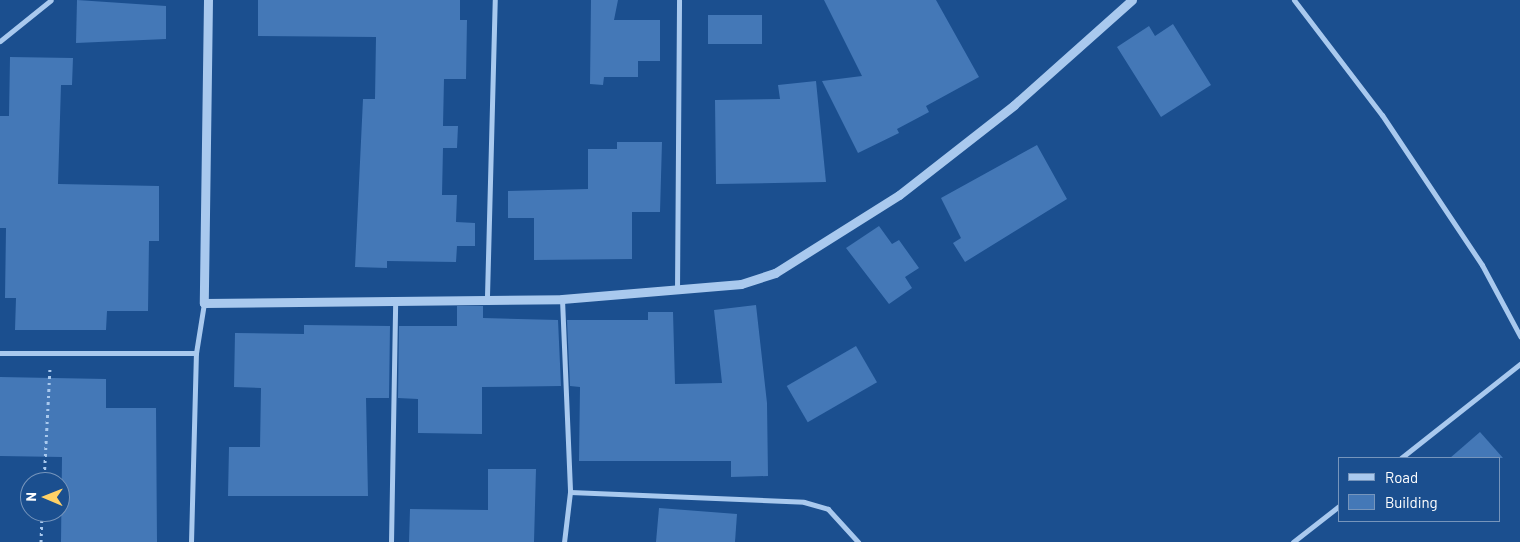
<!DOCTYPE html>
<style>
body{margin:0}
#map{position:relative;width:1520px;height:542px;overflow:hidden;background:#1b4f8f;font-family:Barlow,sans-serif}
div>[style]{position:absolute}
.building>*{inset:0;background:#4478b7;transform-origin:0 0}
.path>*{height:3px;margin-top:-1.5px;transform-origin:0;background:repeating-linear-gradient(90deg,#a9c9ee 0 2.5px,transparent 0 6.5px)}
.minor>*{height:5px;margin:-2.5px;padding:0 2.5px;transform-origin:2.5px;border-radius:2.5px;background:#a9c9ee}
.tertiary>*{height:9px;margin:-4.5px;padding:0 4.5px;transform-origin:4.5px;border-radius:4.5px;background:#a9c9ee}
span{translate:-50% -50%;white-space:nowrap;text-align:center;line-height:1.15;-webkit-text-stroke:4.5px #1b4f8f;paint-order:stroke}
.legend{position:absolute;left:1338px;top:457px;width:162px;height:65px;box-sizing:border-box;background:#1b4f8f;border:1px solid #7695bc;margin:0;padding:6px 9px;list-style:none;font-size:15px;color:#fff}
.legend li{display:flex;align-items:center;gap:10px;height:25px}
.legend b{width:25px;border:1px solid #7695bc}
.north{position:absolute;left:20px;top:472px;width:50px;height:50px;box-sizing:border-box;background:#1b4f8f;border:1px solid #7695bc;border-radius:50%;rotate:271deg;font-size:14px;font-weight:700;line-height:20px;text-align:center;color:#fff}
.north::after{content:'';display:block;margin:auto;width:18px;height:22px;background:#ffd166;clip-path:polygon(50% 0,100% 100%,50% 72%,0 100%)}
</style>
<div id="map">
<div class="building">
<div style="clip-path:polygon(77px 0,166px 6px,166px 39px,76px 43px)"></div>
<div style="clip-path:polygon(258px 0,460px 0,460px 20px,467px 20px,466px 79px,444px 79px,443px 126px,458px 126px,457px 148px,443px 148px,442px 195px,457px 195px,456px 222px,475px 223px,475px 246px,457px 246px,456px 262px,387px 261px,387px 268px,355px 267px,363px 99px,375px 99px,376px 37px,258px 36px)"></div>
<div style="clip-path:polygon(591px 0,618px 0,614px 20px,660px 20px,660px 61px,638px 61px,638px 77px,604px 77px,603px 85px,590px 84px)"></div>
<div style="clip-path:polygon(824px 0,936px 0,979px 77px,926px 106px,929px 112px,897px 129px,899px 133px,858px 153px,822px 81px,862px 76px)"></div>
<div style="left:708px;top:15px;width:54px;height:29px"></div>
<div style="clip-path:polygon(1173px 24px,1211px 85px,1161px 117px,1117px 47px,1149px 26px,1155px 36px)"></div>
<div style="clip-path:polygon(10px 57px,73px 58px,72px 85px,61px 85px,58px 184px,159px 186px,159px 241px,149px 241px,148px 311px,107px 311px,106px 330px,15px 330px,16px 298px,5px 298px,6px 228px,0 228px,0 116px,9px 116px)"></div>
<div style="clip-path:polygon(816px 81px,826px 182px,716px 184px,715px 100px,780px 99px,778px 85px)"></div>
<div style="clip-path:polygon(617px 142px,662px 142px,660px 212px,632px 212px,632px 259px,534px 260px,534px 218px,508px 218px,508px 191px,588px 189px,588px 149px,617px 149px)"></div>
<div style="clip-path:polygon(1037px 145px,1067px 199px,965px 262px,953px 243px,961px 238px,941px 198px)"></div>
<div style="clip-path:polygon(879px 226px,892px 244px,899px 240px,919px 268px,905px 277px,912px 288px,889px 304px,846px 248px)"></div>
<div style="clip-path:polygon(756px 305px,767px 403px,768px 476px,731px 477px,731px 461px,579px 461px,580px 387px,570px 386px,567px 320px,648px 320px,648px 312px,673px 312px,675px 384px,722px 383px,714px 310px)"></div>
<div style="clip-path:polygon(457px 306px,483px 306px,483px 318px,558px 320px,561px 386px,482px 387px,482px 434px,418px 433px,418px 399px,398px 398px,399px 326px,457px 326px)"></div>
<div style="clip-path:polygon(304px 325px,390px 326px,389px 398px,366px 398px,368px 496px,228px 496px,229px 447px,260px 447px,261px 388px,234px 387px,235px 333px,304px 334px)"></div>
<div style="left:856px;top:346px;width:42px;height:80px;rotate:60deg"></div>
<div style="clip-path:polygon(0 377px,106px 379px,106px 408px,156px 408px,157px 542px,61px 542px,62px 457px,0 456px)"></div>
<div style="clip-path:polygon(1480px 432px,1503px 458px,1450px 458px)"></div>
<div style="clip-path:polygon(488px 469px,536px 469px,534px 542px,409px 542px,410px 509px,488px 510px)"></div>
<div style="clip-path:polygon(659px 508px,737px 514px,735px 542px,656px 542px)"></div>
</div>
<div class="path">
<div style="left:44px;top:482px;width:113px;rotate:-87deg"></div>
<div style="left:41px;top:542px;width:30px;rotate:-88deg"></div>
</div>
<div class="minor">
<div style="left:1294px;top:0;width:145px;rotate:52.6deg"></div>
<div style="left:1382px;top:115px;width:180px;rotate:56.3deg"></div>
<div style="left:1482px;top:265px;width:81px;rotate:61.8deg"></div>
<div style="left:0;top:41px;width:65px;rotate:-38.8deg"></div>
<div style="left:677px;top:291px;width:291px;rotate:-89.6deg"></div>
<div style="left:487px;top:296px;width:296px;rotate:-88.5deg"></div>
<div style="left:562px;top:299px;width:193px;rotate:87.6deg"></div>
<div style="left:570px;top:492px;width:50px;rotate:96.8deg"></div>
<div style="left:0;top:353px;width:196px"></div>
<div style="left:196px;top:353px;width:51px;rotate:-80.9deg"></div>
<div style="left:1401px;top:458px;width:152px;rotate:-38.3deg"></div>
<div style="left:570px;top:492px;width:234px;rotate:2.4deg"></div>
<div style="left:804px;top:502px;width:25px;rotate:16deg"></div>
<div style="left:828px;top:509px;width:45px;rotate:47.7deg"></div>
<div style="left:191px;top:542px;width:189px;rotate:-88.5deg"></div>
<div style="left:391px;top:542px;width:239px;rotate:-89deg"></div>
<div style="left:1293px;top:542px;width:58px;rotate:-38deg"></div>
</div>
<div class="tertiary">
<div style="left:208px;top:0;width:303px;rotate:90.8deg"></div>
<div style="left:204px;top:303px;width:358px;rotate:-0.6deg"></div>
<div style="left:562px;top:299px;width:180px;rotate:-4.8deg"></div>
<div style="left:741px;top:284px;width:36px;rotate:-18deg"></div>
<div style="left:775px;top:273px;width:146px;rotate:-32.2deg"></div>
<div style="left:899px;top:195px;width:146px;rotate:-38deg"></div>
<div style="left:1014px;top:105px;width:158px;rotate:-41.7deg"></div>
</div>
<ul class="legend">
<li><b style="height:6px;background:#a9c9ee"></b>Road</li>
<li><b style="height:14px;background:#4478b7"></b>Building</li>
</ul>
<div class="north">N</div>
</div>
